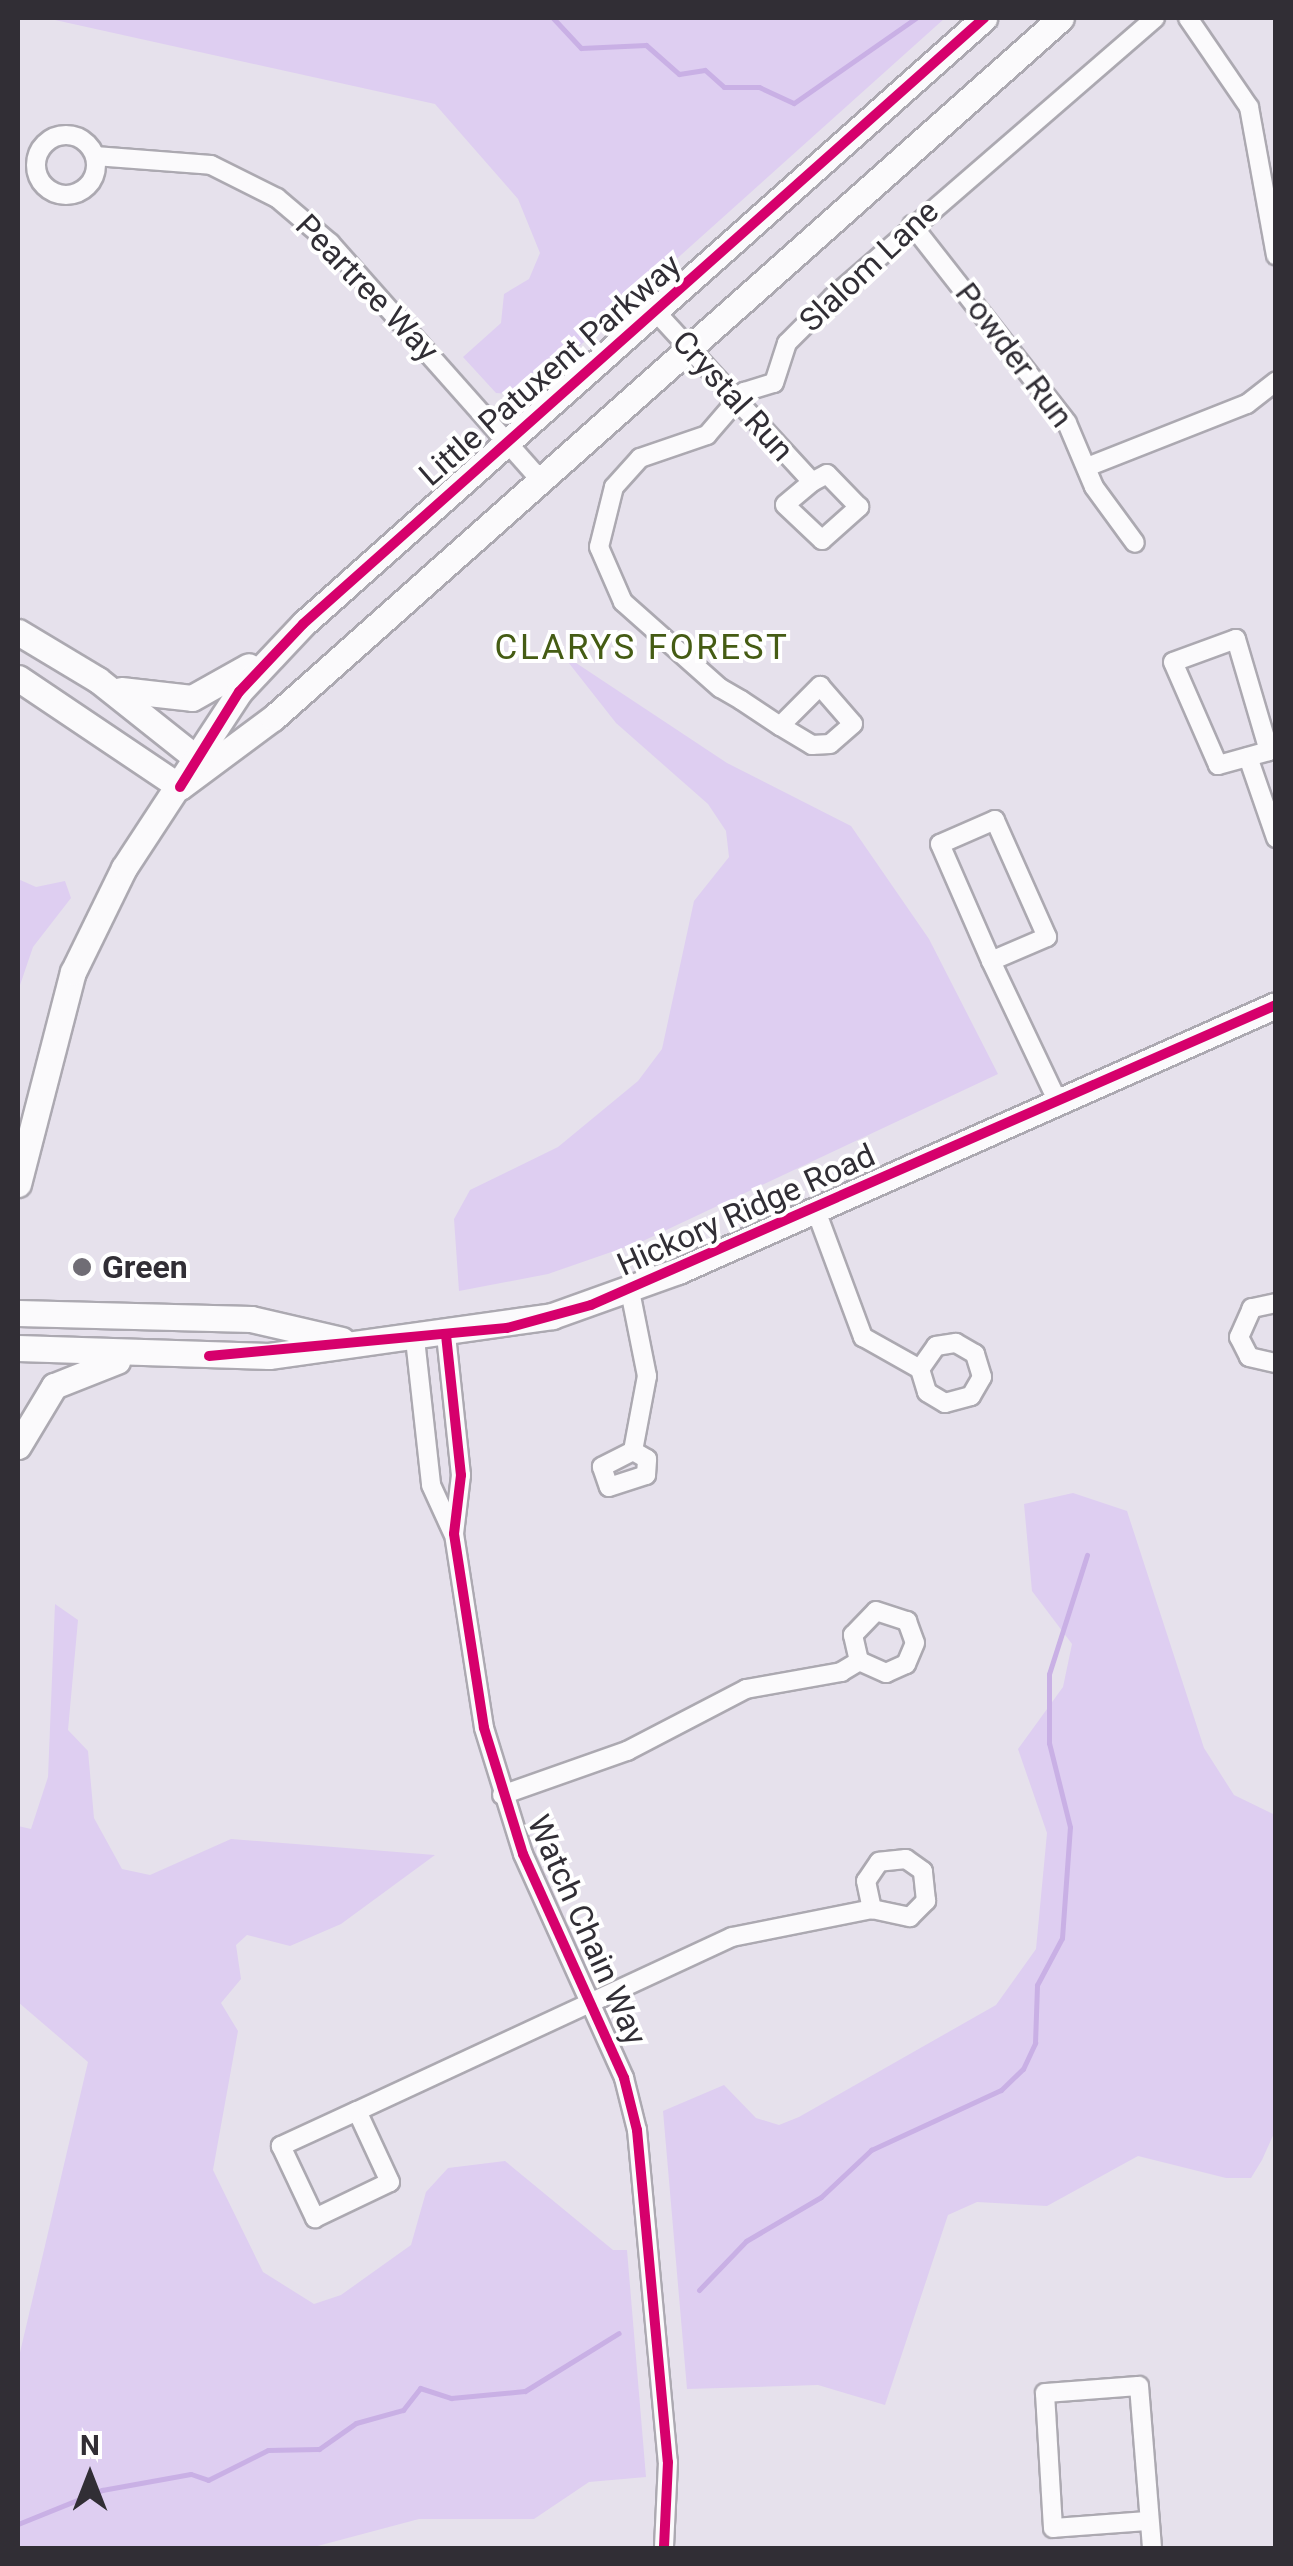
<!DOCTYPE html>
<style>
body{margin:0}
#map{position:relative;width:1293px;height:2566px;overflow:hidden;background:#e6e1ec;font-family:Roboto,sans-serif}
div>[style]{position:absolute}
.green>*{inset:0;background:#decef1}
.stream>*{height:5px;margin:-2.5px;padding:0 2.5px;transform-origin:2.5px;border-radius:2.5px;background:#c9b0e5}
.roads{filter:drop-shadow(2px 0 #aca9b1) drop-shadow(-2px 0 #aca9b1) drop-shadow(0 2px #aca9b1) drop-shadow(0 -2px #aca9b1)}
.street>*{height:18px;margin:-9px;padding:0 9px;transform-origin:9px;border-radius:9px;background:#fbfafc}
.street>.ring{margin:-9px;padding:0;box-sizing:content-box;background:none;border:18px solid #fbfafc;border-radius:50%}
.secondary>*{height:25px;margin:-12.5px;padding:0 12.5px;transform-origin:12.5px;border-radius:12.5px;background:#fbfafc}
.cycleway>*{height:10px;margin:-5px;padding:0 5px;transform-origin:5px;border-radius:5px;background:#d6006c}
.dots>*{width:28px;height:28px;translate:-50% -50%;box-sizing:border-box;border:5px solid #fff;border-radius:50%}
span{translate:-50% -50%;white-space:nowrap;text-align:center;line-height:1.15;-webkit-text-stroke:8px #fff;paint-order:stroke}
.street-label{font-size:32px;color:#312e35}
.poi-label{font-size:32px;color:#312e35;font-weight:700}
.left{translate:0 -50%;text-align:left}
.neighbourhood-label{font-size:35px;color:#455c14;letter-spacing:2.5px}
.frame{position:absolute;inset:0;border:20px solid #312e35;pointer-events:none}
.north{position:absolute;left:40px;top:2426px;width:100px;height:100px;-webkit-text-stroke:8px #fff;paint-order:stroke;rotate:0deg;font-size:28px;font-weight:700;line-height:40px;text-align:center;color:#312e35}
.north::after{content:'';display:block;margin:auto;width:35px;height:45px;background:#312e35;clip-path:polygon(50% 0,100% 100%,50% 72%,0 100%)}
</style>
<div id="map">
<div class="green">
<div style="clip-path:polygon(46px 18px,945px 18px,525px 395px,496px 393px,463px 357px,501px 323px,504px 294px,529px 279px,540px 253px,518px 199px,435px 104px)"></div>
<div style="clip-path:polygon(561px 653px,727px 763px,851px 826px,929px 939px,998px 1074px,643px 1241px,548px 1274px,459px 1291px,454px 1219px,470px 1190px,558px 1147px,638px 1081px,662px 1049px,694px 901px,729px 857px,726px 831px,708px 804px,616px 723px)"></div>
<div style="clip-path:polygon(18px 879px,36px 887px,65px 881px,71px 898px,33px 947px,18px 991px)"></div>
<div style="clip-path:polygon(1073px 1493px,1127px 1511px,1204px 1748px,1234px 1795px,1275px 1815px,1276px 2129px,1262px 2160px,1251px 2178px,1226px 2178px,1138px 2156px,1047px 2206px,977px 2202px,948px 2215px,885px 2405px,818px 2385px,687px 2389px,663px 2111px,724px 2085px,756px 2118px,779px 2125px,799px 2117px,996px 2005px,1036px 1949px,1047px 1833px,1018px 1749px,1063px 1687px,1072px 1644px,1032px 1591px,1024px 1504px)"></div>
<div style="clip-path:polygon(55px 1604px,78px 1620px,68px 1730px,88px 1751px,94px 1818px,122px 1869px,150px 1875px,231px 1839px,435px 1855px,341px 1924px,290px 1946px,247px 1935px,236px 1945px,241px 1979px,221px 2003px,238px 2031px,213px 2170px,263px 2272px,314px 2304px,341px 2295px,411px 2245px,426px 2192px,448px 2168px,505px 2161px,613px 2250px,627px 2250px,646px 2477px,589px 2482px,534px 2519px,419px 2519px,310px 2548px,18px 2548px,18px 2361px,88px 2062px,18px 2002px,18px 1826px,31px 1829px,48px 1777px)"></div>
</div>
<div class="stream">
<div style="left:553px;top:18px;width:41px;rotate:47deg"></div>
<div style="left:581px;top:48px;width:65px;rotate:-2.6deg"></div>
<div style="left:646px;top:45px;width:44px;rotate:41.3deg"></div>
<div style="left:679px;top:74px;width:26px;rotate:-9deg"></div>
<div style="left:705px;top:70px;width:25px;rotate:42deg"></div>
<div style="left:724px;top:87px;width:35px"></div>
<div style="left:759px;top:87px;width:38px;rotate:25deg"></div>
<div style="left:794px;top:103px;width:149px;rotate:-34.9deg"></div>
<div style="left:699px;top:2290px;width:68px;rotate:-46.2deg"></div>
<div style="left:746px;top:2241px;width:87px;rotate:-30.4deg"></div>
<div style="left:821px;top:2197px;width:69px;rotate:-43.2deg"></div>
<div style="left:871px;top:2150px;width:143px;rotate:-24.8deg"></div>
<div style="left:1001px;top:2090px;width:30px;rotate:-44deg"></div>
<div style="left:1023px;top:2069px;width:29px;rotate:-65deg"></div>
<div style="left:1035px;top:2043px;width:58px;rotate:-88deg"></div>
<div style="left:1037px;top:1985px;width:53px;rotate:-62deg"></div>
<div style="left:1062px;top:1938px;width:111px;rotate:-85.9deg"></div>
<div style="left:1070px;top:1827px;width:87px;rotate:-104deg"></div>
<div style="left:1049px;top:1743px;width:69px;rotate:-90deg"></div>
<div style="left:1049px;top:1674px;width:125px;rotate:-72.3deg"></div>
<div style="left:18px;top:2524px;width:91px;rotate:-22deg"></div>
<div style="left:102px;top:2490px;width:90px;rotate:-10.2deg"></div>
<div style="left:191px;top:2474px;width:18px;rotate:19deg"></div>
<div style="left:208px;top:2480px;width:67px;rotate:-26.6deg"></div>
<div style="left:268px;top:2450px;width:51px;rotate:-1.1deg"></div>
<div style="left:319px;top:2449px;width:45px;rotate:-35.1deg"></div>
<div style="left:356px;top:2423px;width:49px;rotate:-15.5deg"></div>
<div style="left:403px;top:2410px;width:28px;rotate:-52deg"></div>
<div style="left:420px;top:2388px;width:33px;rotate:18deg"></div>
<div style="left:451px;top:2398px;width:74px;rotate:-5.4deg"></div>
<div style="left:525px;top:2391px;width:110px;rotate:-31.7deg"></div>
</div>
<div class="roads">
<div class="street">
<div style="left:1188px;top:18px;width:108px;rotate:55.6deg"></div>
<div style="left:1249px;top:107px;width:151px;rotate:79.7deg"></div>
<div class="ring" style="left:36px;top:135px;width:42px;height:42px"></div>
<div style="left:95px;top:156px;width:116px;rotate:4.4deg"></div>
<div style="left:211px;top:165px;width:74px;rotate:26.6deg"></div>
<div style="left:277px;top:198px;width:70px;rotate:40.3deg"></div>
<div style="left:330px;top:243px;width:318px;rotate:48.4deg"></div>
<div style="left:912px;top:225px;width:251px;rotate:51.9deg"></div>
<div style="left:1067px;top:423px;width:69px;rotate:67.1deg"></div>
<div style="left:1094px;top:487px;width:69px;rotate:53.8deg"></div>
<div style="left:655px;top:311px;width:232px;rotate:47.4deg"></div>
<div style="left:812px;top:482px;width:35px;rotate:140deg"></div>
<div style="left:785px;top:505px;width:51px;rotate:43.4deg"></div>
<div style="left:822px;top:540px;width:50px;rotate:-41.7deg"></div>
<div style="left:859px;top:507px;width:46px;rotate:-134.1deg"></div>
<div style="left:827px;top:474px;width:17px;rotate:152deg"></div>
<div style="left:1087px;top:467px;width:172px;rotate:-21.5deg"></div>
<div style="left:1247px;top:404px;width:37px;rotate:-38deg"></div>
<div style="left:1236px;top:639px;width:117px;rotate:73.6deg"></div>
<div style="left:1269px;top:751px;width:53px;rotate:164.6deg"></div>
<div style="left:1218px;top:765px;width:112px;rotate:-113.6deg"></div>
<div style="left:1173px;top:662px;width:67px;rotate:-20.1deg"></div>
<div style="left:780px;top:726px;width:57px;rotate:-45deg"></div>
<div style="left:820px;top:686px;width:50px;rotate:49deg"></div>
<div style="left:853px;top:724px;width:30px;rotate:139deg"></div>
<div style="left:830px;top:744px;width:18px;rotate:177deg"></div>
<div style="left:812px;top:745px;width:37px;rotate:-149deg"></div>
<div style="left:780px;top:726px;width:47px;rotate:-146.3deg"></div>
<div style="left:741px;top:700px;width:24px;rotate:-150deg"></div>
<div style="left:720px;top:688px;width:130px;rotate:-138.4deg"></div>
<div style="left:623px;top:602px;width:60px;rotate:-113.6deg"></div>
<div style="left:599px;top:547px;width:62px;rotate:-76deg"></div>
<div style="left:614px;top:487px;width:39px;rotate:-48deg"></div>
<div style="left:640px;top:458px;width:71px;rotate:-18.9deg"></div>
<div style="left:707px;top:435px;width:57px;rotate:-49.3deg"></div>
<div style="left:744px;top:392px;width:31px;rotate:-17deg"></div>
<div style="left:774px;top:383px;width:42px;rotate:-72deg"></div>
<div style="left:787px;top:343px;width:65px;rotate:-45deg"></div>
<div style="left:833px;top:297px;width:426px;rotate:-40.9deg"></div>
<div style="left:1248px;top:757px;width:86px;rotate:70.9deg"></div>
<div style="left:991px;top:961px;width:61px;rotate:-23.2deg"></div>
<div style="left:1047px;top:937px;width:128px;rotate:-114deg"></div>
<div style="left:995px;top:820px;width:60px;rotate:156.4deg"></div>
<div style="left:940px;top:844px;width:128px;rotate:66.4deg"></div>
<div style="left:991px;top:961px;width:149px;rotate:64.6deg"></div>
<div style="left:815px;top:1208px;width:138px;rotate:69.6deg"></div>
<div style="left:863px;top:1337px;width:65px;rotate:29.3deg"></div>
<div style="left:920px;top:1369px;width:28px;rotate:-55deg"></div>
<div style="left:936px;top:1346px;width:20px;rotate:-9deg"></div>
<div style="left:956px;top:1343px;width:22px;rotate:30deg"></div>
<div style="left:975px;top:1354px;width:24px;rotate:73deg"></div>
<div style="left:982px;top:1377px;width:22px;rotate:120deg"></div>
<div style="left:971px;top:1396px;width:27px;rotate:165deg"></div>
<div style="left:945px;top:1403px;width:21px;rotate:-149deg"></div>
<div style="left:927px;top:1392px;width:24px;rotate:-107deg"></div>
<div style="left:630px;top:1291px;width:87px;rotate:78.7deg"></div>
<div style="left:647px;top:1376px;width:76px;rotate:100.6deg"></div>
<div style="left:633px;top:1451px;width:35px;rotate:153deg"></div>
<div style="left:602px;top:1467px;width:21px;rotate:71deg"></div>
<div style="left:609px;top:1487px;width:39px;rotate:-18deg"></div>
<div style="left:646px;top:1475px;width:16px;rotate:-86deg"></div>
<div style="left:647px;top:1459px;width:16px;rotate:-150deg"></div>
<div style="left:1276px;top:1303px;width:25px;rotate:168deg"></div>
<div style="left:1252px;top:1308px;width:32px;rotate:114deg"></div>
<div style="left:1239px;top:1337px;width:22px;rotate:63deg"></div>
<div style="left:1249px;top:1357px;width:28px;rotate:13deg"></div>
<div style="left:446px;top:1335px;width:141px;rotate:83.9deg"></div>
<div style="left:461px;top:1475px;width:59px;rotate:96.8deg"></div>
<div style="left:454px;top:1534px;width:196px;rotate:81.2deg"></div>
<div style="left:484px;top:1728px;width:132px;rotate:72.8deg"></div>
<div style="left:523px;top:1854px;width:246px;rotate:65.7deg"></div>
<div style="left:624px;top:2078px;width:54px;rotate:76deg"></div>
<div style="left:637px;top:2130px;width:333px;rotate:84.7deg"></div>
<div style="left:668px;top:2462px;width:86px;rotate:92.7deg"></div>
<div style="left:415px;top:1339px;width:147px;rotate:83.7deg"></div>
<div style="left:431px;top:1485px;width:53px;rotate:65.4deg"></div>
<div style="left:502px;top:1795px;width:133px;rotate:-19.4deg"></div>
<div style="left:627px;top:1751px;width:134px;rotate:-27.5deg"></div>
<div style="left:746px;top:1689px;width:97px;rotate:-10.1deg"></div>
<div style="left:841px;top:1672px;width:21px;rotate:-31deg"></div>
<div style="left:859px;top:1661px;width:27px;rotate:-103deg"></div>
<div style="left:853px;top:1635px;width:33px;rotate:-46deg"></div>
<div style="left:876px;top:1611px;width:33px;rotate:18deg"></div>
<div style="left:907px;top:1621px;width:23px;rotate:70deg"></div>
<div style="left:915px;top:1643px;width:23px;rotate:113deg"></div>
<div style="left:906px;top:1664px;width:22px;rotate:156deg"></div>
<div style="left:886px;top:1673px;width:30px;rotate:-156deg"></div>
<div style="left:357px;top:2111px;width:84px;rotate:155.3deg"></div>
<div style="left:281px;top:2146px;width:80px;rotate:64.7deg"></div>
<div style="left:315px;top:2218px;width:83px;rotate:-25.6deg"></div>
<div style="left:390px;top:2182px;width:78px;rotate:-114.9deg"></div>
<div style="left:357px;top:2111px;width:413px;rotate:-24.9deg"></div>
<div style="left:732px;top:1937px;width:143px;rotate:-11.3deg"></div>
<div style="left:872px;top:1909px;width:39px;rotate:12deg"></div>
<div style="left:910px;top:1917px;width:23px;rotate:-45deg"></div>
<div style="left:926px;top:1901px;width:30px;rotate:-96deg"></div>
<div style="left:923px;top:1871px;width:21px;rotate:-145deg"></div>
<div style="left:906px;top:1859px;width:27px;rotate:174deg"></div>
<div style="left:879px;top:1862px;width:23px;rotate:124deg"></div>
<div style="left:866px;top:1881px;width:29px;rotate:78deg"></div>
<div style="left:1148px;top:2521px;width:95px;rotate:175.8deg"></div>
<div style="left:1053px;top:2528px;width:135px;rotate:-93.4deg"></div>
<div style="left:1045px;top:2393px;width:94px;rotate:-4.3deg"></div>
<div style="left:1139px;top:2386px;width:163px;rotate:85.4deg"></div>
</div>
<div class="secondary">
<div style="left:18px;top:632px;width:93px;rotate:31deg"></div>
<div style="left:98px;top:680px;width:137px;rotate:38.5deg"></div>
<div style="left:18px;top:678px;width:195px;rotate:33.9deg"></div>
<div style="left:121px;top:690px;width:71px;rotate:6.4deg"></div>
<div style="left:192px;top:698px;width:65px;rotate:-29.3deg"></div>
<div style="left:180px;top:787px;width:116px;rotate:-36.6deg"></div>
<div style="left:273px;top:718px;width:1054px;rotate:-41.62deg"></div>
<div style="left:18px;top:1184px;width:219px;rotate:-75.5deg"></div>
<div style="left:73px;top:972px;width:116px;rotate:-63.9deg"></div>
<div style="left:124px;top:868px;width:210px;rotate:-56.8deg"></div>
<div style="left:239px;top:692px;width:93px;rotate:-46.7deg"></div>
<div style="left:303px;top:624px;width:912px;rotate:-41.66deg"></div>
<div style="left:18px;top:1313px;width:233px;rotate:1.5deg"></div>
<div style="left:251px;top:1319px;width:93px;rotate:13deg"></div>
<div style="left:18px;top:1348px;width:251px;rotate:1.8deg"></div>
<div style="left:269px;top:1356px;width:286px;rotate:-8deg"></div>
<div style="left:552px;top:1316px;width:134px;rotate:-19.7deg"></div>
<div style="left:678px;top:1271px;width:654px;rotate:-23.98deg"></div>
<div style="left:18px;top:1446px;width:70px;rotate:-59deg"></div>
<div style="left:54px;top:1386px;width:68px;rotate:-21.6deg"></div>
</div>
</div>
<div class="cycleway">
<div style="left:180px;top:787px;width:112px;rotate:-58.2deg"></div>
<div style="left:239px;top:692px;width:93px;rotate:-46.7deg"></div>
<div style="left:303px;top:624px;width:912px;rotate:-41.66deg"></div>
<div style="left:446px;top:1335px;width:141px;rotate:83.9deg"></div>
<div style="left:461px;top:1475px;width:59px;rotate:96.8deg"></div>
<div style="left:454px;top:1534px;width:196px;rotate:81.2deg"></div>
<div style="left:484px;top:1728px;width:132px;rotate:72.8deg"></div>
<div style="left:523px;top:1854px;width:246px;rotate:65.7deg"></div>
<div style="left:624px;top:2078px;width:54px;rotate:76deg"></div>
<div style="left:637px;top:2130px;width:333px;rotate:84.7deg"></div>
<div style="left:668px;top:2462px;width:86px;rotate:92.7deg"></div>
<div style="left:209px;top:1356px;width:299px;rotate:-5.4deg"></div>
<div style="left:507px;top:1328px;width:87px;rotate:-15.3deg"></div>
<div style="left:591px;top:1305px;width:748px;rotate:-23.65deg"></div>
</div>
<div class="dots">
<div style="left:82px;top:1267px;background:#706d75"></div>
</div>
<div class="street-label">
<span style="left:869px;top:266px;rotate:-43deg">Slalom Lane</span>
<span style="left:367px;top:288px;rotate:46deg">Peartree Way</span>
<span style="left:1014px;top:355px;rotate:53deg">Powder Run</span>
<span style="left:550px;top:370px;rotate:-41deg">Little Patuxent Parkway</span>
<span style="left:733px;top:396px;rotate:48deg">Crystal Run</span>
<span style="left:746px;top:1210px;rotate:-24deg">Hickory Ridge Road</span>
<span style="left:587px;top:1930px;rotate:66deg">Watch Chain Way</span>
</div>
<div class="poi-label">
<span class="left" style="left:102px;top:1267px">Green</span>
</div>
<div class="neighbourhood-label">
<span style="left:642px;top:648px">CLARYS FOREST</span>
</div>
<div class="frame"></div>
<div class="north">N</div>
</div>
